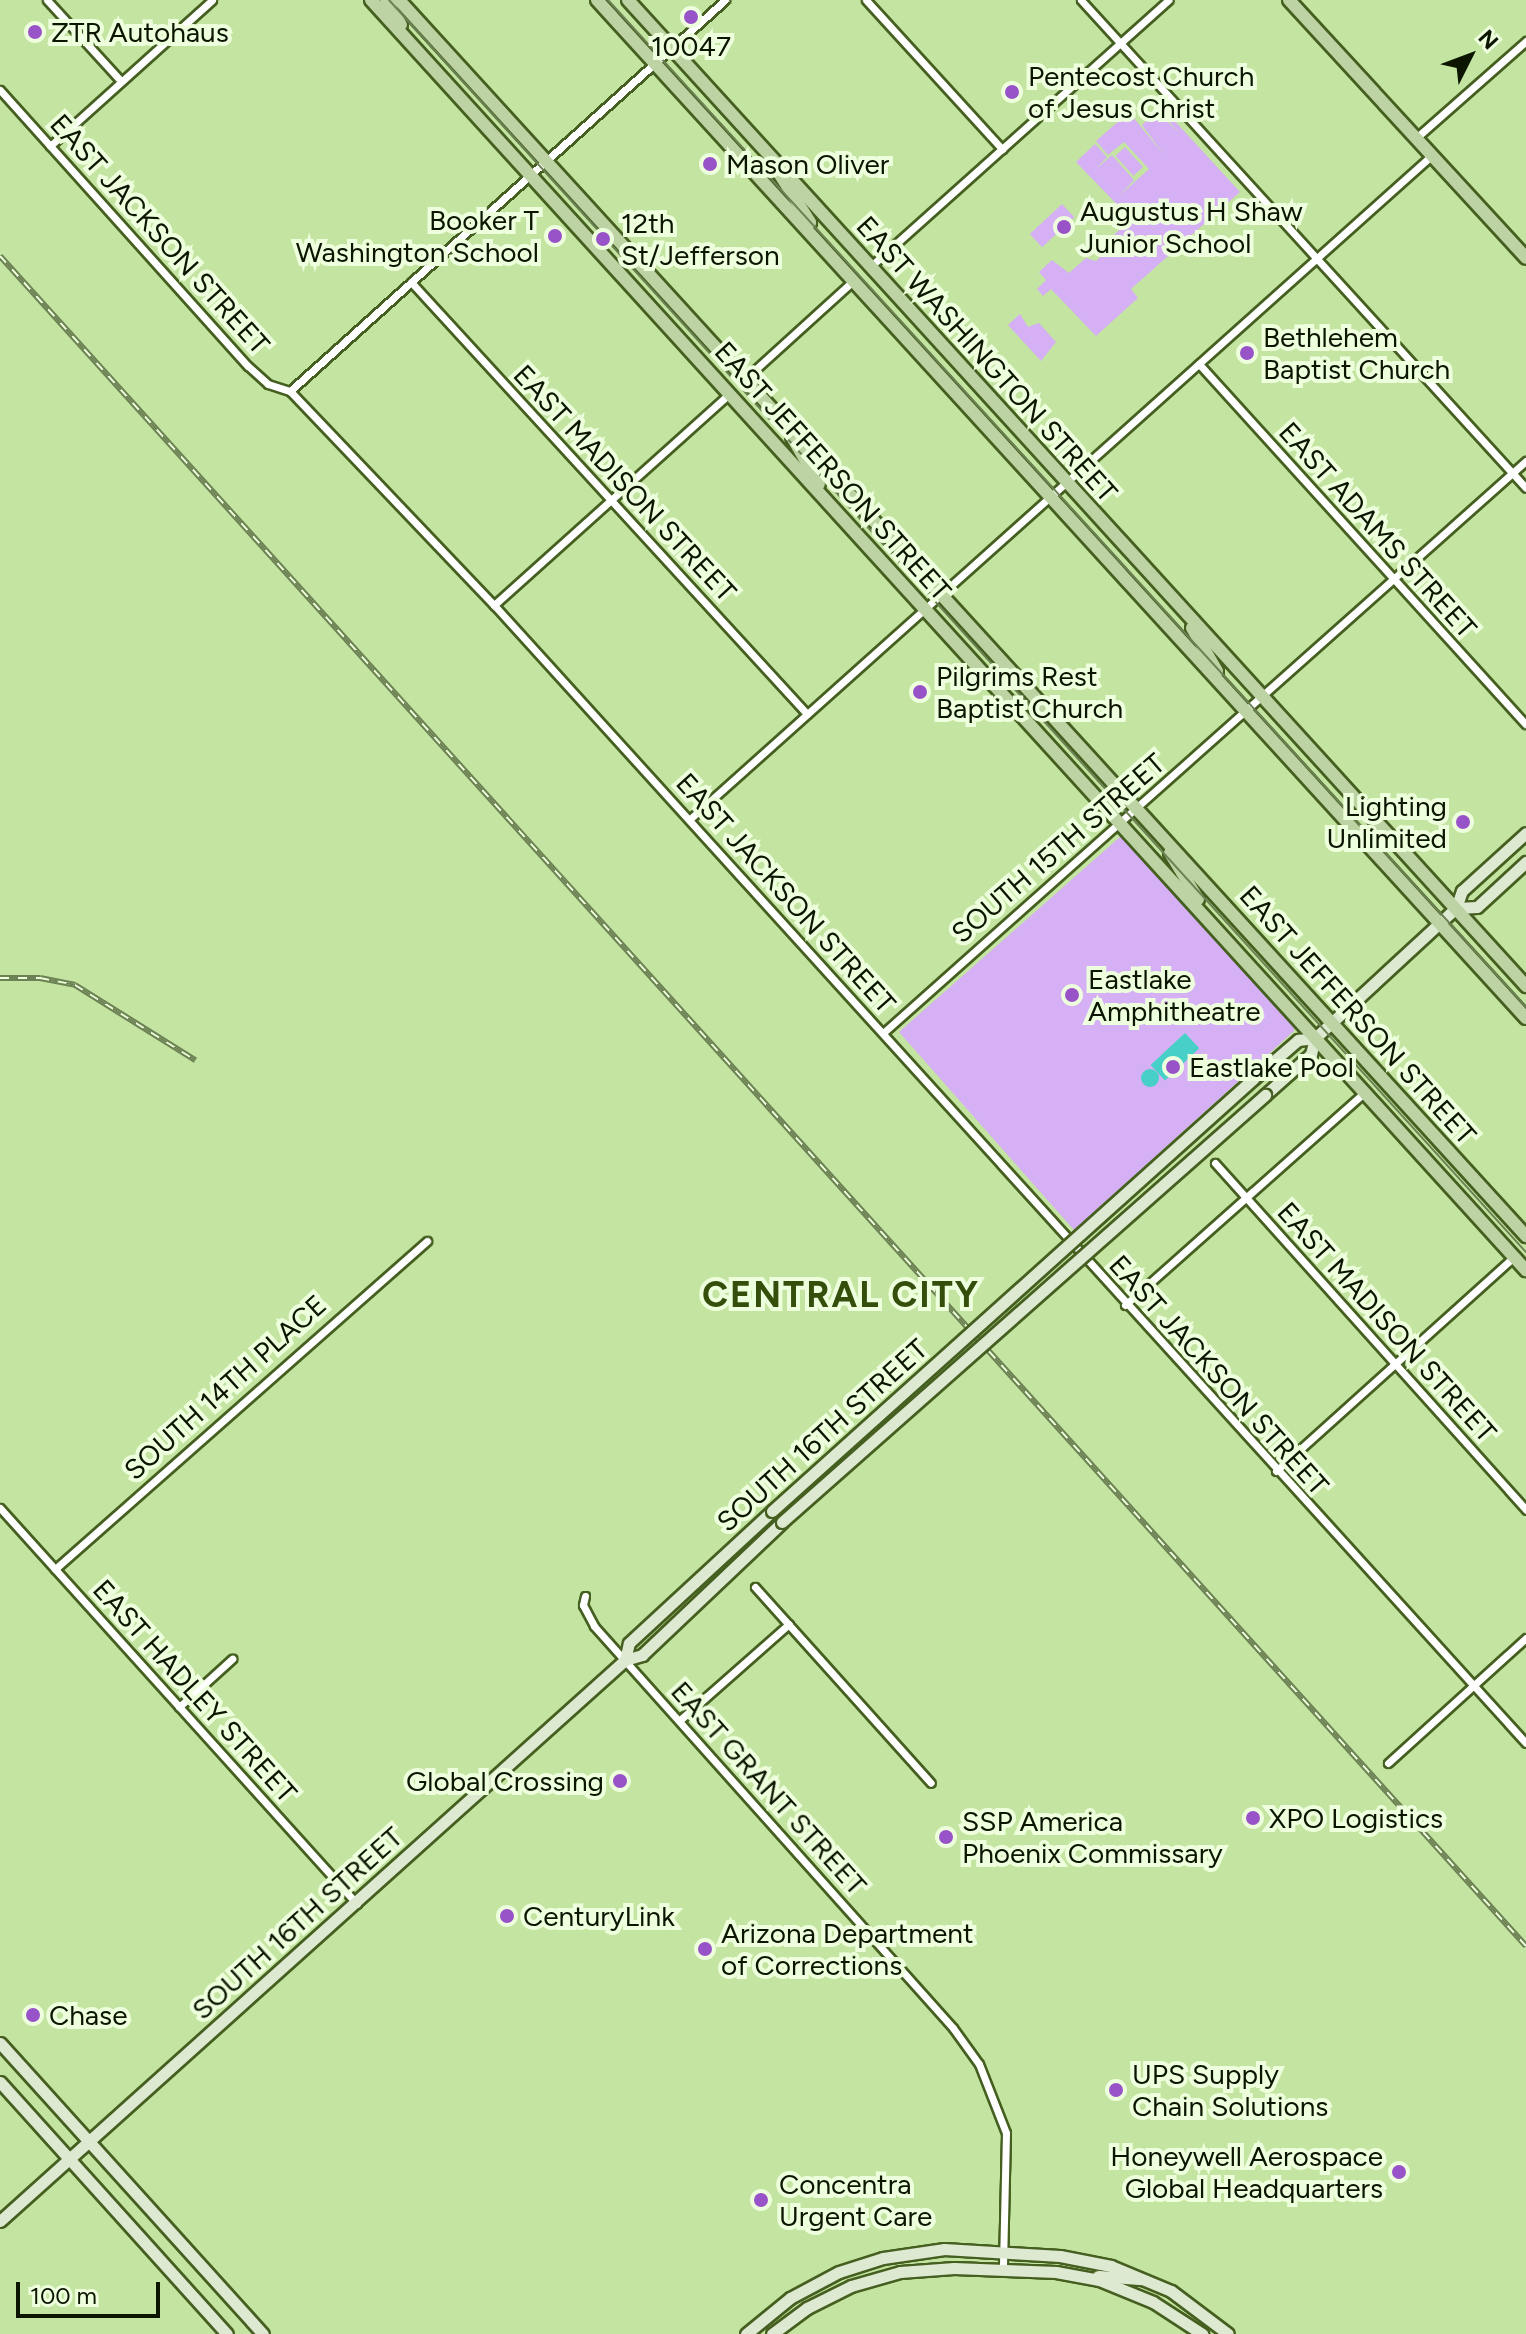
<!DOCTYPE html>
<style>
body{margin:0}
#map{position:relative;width:1526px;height:2334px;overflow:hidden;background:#c4e4a1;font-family:Figtree,sans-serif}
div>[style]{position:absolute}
.green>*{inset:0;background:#d5b0f5;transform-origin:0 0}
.water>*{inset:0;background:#47d0c7;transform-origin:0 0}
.round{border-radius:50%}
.roads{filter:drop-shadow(2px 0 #455f20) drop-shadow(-2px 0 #455f20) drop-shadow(0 2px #455f20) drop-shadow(0 -2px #455f20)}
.street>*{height:7px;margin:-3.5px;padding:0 3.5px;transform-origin:3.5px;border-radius:3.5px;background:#fff}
.secondary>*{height:11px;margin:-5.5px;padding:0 5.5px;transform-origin:5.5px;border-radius:5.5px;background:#dee9d1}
.primary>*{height:12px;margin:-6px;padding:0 6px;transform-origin:6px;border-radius:6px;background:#bdd3a3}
.tram>*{height:2px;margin:-1px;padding:0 1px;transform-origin:1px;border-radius:1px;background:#6c8154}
.rail>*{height:6px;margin-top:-3px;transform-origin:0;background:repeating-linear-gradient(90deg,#efd 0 9px,#6c8154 0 18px);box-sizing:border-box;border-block:2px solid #6c8154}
.bridges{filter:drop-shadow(2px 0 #455f20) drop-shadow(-2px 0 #455f20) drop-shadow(0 2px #455f20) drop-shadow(0 -2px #455f20)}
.secondary-bridge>*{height:11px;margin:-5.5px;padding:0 5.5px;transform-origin:5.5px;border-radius:5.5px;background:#dee9d1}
.dots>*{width:22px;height:22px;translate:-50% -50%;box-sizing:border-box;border:4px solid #efd;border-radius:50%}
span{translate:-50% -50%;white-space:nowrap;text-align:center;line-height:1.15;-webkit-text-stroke:8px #efd;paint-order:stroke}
.poi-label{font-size:28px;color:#0b1500}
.left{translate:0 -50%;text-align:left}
.right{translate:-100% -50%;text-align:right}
.street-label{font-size:28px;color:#0b1500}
.district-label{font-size:36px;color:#354e0c;font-weight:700;letter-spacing:2px}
.north{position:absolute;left:1430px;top:16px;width:80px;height:80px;-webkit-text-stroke:6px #efd;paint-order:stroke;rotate:48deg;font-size:22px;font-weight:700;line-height:32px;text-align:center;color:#0b1500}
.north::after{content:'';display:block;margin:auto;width:28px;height:36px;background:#0b1500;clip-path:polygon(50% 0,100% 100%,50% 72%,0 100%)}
.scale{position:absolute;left:16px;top:2282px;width:144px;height:36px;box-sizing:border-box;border:4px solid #0b1500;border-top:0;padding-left:10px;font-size:24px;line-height:28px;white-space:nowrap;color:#0b1500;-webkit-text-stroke:6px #efd;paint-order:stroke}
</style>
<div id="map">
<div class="green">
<div style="clip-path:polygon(1162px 107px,1240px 192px,1131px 289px,1138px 298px,1096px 336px,1051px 289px,1043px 296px,1037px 289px,1046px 280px,1039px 272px,1052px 260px,1069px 273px,1086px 258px,1096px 261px,1102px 255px,1098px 250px,1131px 219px,1076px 162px,1095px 144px,1107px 157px,1096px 169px,1112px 155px,1134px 180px,1120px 195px,1149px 169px,1124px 142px,1108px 155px,1096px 141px,1129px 112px,1164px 155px,1142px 125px,1157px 111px,1179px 133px,1159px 110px)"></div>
<div style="left:1125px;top:147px;width:27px;height:13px;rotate:48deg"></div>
<div style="left:1062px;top:204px;width:18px;height:44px;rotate:47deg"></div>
<div style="clip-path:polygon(1020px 314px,1028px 327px,1039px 323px,1056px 342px,1041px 361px,1008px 325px)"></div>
<div style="clip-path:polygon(1121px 836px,1294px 1024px,1294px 1031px,1074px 1230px,899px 1032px)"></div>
</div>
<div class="water">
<div style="left:1185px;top:1033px;width:21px;height:47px;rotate:47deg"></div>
<div class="round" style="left:1141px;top:1069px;width:18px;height:18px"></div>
</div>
<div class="roads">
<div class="street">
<div style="left:47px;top:0;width:110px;rotate:47.6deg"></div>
<div style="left:866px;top:0;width:202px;rotate:47.6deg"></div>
<div style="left:1081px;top:0;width:660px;rotate:47.64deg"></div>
<div style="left:0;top:90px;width:371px;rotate:48.1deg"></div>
<div style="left:248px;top:366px;width:27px;rotate:42deg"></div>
<div style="left:268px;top:384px;width:23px;rotate:18deg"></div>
<div style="left:290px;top:391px;width:296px;rotate:46.4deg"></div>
<div style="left:494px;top:605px;width:1536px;rotate:47.8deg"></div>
<div style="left:1416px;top:138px;width:147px;rotate:-41.4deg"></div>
<div style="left:50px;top:146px;width:218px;rotate:-42deg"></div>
<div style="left:871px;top:266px;width:399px;rotate:-41.8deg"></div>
<div style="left:411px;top:282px;width:586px;rotate:47.49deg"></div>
<div style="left:1199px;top:364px;width:486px;rotate:47.8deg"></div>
<div style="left:746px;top:378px;width:146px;rotate:-42.2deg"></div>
<div style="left:290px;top:391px;width:585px;rotate:-41.95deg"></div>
<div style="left:494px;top:605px;width:317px;rotate:-41.9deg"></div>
<div style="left:690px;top:819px;width:996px;rotate:-41.82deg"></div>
<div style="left:883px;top:1033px;width:861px;rotate:-41.66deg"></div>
<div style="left:1215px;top:1163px;width:466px;rotate:48.1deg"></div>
<div style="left:1125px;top:1305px;width:321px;rotate:-41.6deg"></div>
<div style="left:1276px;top:1471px;width:320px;rotate:-42deg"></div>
<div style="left:0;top:1508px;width:533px;rotate:47.96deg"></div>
<div style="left:55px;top:1569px;width:496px;rotate:-41.4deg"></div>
<div style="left:755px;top:1587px;width:263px;rotate:48.1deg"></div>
<div style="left:585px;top:1596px;width:9px;rotate:103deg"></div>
<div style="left:583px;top:1605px;width:24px;rotate:62deg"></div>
<div style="left:594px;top:1626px;width:539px;rotate:48.23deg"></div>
<div style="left:953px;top:2028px;width:44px;rotate:54.2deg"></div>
<div style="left:979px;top:2064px;width:74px;rotate:68.6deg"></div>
<div style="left:1006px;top:2133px;width:136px;rotate:91.3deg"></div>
<div style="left:179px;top:1707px;width:72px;rotate:-42.2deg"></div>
<div style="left:680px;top:1720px;width:145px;rotate:-41.4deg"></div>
<div style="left:1388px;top:1763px;width:186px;rotate:-42.2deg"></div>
</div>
<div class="secondary">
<div style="left:1456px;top:908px;width:18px;rotate:-71deg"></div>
<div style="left:1462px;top:891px;width:86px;rotate:-42.2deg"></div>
<div style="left:1456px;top:908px;width:21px;rotate:-3deg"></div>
<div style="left:1477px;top:907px;width:67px;rotate:-42.6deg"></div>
<div style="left:1253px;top:1079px;width:60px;rotate:-40.9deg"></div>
<div style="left:1298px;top:1040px;width:17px;rotate:-7deg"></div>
<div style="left:1265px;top:1095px;width:62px;rotate:-41.7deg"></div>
<div style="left:1311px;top:1054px;width:16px;rotate:-76deg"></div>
<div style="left:1315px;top:1038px;width:192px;rotate:-42.7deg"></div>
<div style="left:625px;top:1660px;width:17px;rotate:-77deg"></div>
<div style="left:629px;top:1643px;width:195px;rotate:-42.7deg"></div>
<div style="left:0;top:2043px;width:392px;rotate:47.9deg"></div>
<div style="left:0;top:2082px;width:339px;rotate:48deg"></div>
<div style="left:0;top:2221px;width:840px;rotate:-41.91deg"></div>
<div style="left:625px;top:1660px;width:18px;rotate:-16deg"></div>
<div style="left:642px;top:1655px;width:193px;rotate:-43.5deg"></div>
<div style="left:1098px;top:2276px;width:42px;rotate:4.1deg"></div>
<div style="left:746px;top:2334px;width:57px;rotate:-39.3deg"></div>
<div style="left:790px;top:2298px;width:55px;rotate:-28deg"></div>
<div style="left:839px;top:2272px;width:46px;rotate:-17.7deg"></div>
<div style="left:883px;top:2258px;width:62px;rotate:-8.4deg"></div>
<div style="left:944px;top:2249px;width:116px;rotate:3.5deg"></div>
<div style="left:1060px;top:2256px;width:52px;rotate:11.1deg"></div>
<div style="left:1111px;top:2266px;width:65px;rotate:22.6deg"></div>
<div style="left:1171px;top:2291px;width:71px;rotate:37deg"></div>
<div style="left:772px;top:2334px;width:44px;rotate:-36.6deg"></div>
<div style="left:807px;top:2308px;width:49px;rotate:-26.6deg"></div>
<div style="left:851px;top:2286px;width:51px;rotate:-15.9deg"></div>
<div style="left:900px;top:2272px;width:54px;rotate:-4.2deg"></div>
<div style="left:954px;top:2268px;width:102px;rotate:2.2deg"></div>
<div style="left:1056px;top:2272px;width:44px;rotate:10.5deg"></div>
<div style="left:1099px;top:2280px;width:58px;rotate:22.2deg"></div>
<div style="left:1153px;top:2302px;width:59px;rotate:33.1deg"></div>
</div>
<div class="primary">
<div style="left:371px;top:0;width:1717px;rotate:47.72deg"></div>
<div style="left:386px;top:0;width:29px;rotate:59deg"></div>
<div style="left:399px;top:0;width:1673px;rotate:47.64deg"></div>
<div style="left:597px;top:0;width:1378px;rotate:47.62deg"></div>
<div style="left:628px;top:0;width:1334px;rotate:47.67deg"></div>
<div style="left:1289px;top:0;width:350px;rotate:47.4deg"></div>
<div style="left:777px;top:170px;width:62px;rotate:57.6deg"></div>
<div style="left:792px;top:437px;width:54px;rotate:60.1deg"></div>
<div style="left:1192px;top:628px;width:50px;rotate:59.8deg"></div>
<div style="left:1170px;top:853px;width:54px;rotate:58.7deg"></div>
</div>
</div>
<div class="tram">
<div style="left:389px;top:0;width:1691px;rotate:47.76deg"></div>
<div style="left:608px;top:0;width:1363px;rotate:47.65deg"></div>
</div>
<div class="rail">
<div style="left:0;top:256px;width:2277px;rotate:47.92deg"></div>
<div style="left:0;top:978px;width:40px"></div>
<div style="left:40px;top:978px;width:36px;rotate:11deg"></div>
<div style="left:75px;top:985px;width:142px;rotate:32deg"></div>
</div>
<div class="bridges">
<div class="secondary-bridge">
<div style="left:772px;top:1511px;width:647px;rotate:-41.93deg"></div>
<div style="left:782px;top:1522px;width:645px;rotate:-41.48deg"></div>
</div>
</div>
<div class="dots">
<div style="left:691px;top:17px;background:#9853c8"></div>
<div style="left:35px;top:32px;background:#9853c8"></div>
<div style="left:1012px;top:92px;background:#9853c8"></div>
<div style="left:710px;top:164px;background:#9853c8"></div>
<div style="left:1064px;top:227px;background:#9853c8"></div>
<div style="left:555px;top:236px;background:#9853c8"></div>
<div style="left:603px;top:239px;background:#9853c8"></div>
<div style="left:1247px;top:353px;background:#9853c8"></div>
<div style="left:920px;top:692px;background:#9853c8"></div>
<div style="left:1463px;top:822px;background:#9853c8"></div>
<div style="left:1072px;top:995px;background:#9853c8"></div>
<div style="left:1173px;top:1067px;background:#9853c8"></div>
<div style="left:620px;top:1781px;background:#9853c8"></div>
<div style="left:1253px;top:1818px;background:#9853c8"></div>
<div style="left:946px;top:1837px;background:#9853c8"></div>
<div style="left:507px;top:1916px;background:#9853c8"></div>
<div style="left:705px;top:1949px;background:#9853c8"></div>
<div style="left:33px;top:2015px;background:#9853c8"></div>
<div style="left:1116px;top:2090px;background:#9853c8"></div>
<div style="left:1399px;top:2172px;background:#9853c8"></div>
<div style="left:761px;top:2200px;background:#9853c8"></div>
</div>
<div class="poi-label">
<span class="left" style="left:51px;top:32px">ZTR Autohaus</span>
<span style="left:691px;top:46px">10047</span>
<span class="left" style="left:1028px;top:92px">Pentecost Church<br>of Jesus Christ</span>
<span class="left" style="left:726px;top:164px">Mason Oliver</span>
<span class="left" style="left:1080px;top:227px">Augustus H Shaw<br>Junior School</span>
<span class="right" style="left:539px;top:236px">Booker T<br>Washington School</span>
<span class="left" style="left:621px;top:239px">12th<br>St/Jefferson</span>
<span class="left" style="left:1263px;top:353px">Bethlehem<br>Baptist Church</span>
<span class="left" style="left:936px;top:692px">Pilgrims Rest<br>Baptist Church</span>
<span class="right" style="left:1447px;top:822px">Lighting<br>Unlimited</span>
<span class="left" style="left:1088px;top:995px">Eastlake<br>Amphitheatre</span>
<span class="left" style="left:1189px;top:1067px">Eastlake Pool</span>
<span class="right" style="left:604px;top:1781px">Global Crossing</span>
<span class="left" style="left:1269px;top:1818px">XPO Logistics</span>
<span class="left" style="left:962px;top:1837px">SSP America<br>Phoenix Commissary</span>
<span class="left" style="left:523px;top:1916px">CenturyLink</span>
<span class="left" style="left:721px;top:1949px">Arizona Department<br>of Corrections</span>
<span class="left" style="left:49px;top:2015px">Chase</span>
<span class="left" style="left:1132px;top:2090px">UPS Supply<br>Chain Solutions</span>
<span class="right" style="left:1383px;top:2172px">Honeywell Aerospace<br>Global Headquarters</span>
<span class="left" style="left:779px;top:2200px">Concentra<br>Urgent Care</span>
</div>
<div class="street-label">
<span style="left:160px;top:234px;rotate:48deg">EAST JACKSON STREET</span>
<span style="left:987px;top:359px;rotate:48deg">EAST WASHINGTON STREET</span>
<span style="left:833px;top:471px;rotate:48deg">EAST JEFFERSON STREET</span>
<span style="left:625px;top:483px;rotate:47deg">EAST MADISON STREET</span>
<span style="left:1378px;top:530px;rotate:48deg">EAST ADAMS STREET</span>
<span style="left:1058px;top:848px;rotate:-41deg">SOUTH 15TH STREET</span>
<span style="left:786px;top:893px;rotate:48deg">EAST JACKSON STREET</span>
<span style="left:1358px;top:1015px;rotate:48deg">EAST JEFFERSON STREET</span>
<span style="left:1387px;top:1322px;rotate:48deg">EAST MADISON STREET</span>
<span style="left:1219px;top:1375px;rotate:48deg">EAST JACKSON STREET</span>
<span style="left:225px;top:1387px;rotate:-42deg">SOUTH 14TH PLACE</span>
<span style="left:822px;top:1435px;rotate:-42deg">SOUTH 16TH STREET</span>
<span style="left:195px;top:1691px;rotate:48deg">EAST HADLEY STREET</span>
<span style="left:769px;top:1788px;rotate:48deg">EAST GRANT STREET</span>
<span style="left:297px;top:1923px;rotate:-42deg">SOUTH 16TH STREET</span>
</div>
<div class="district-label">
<span style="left:841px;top:1295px">CENTRAL CITY</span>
</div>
<div class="north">N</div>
<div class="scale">100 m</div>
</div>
